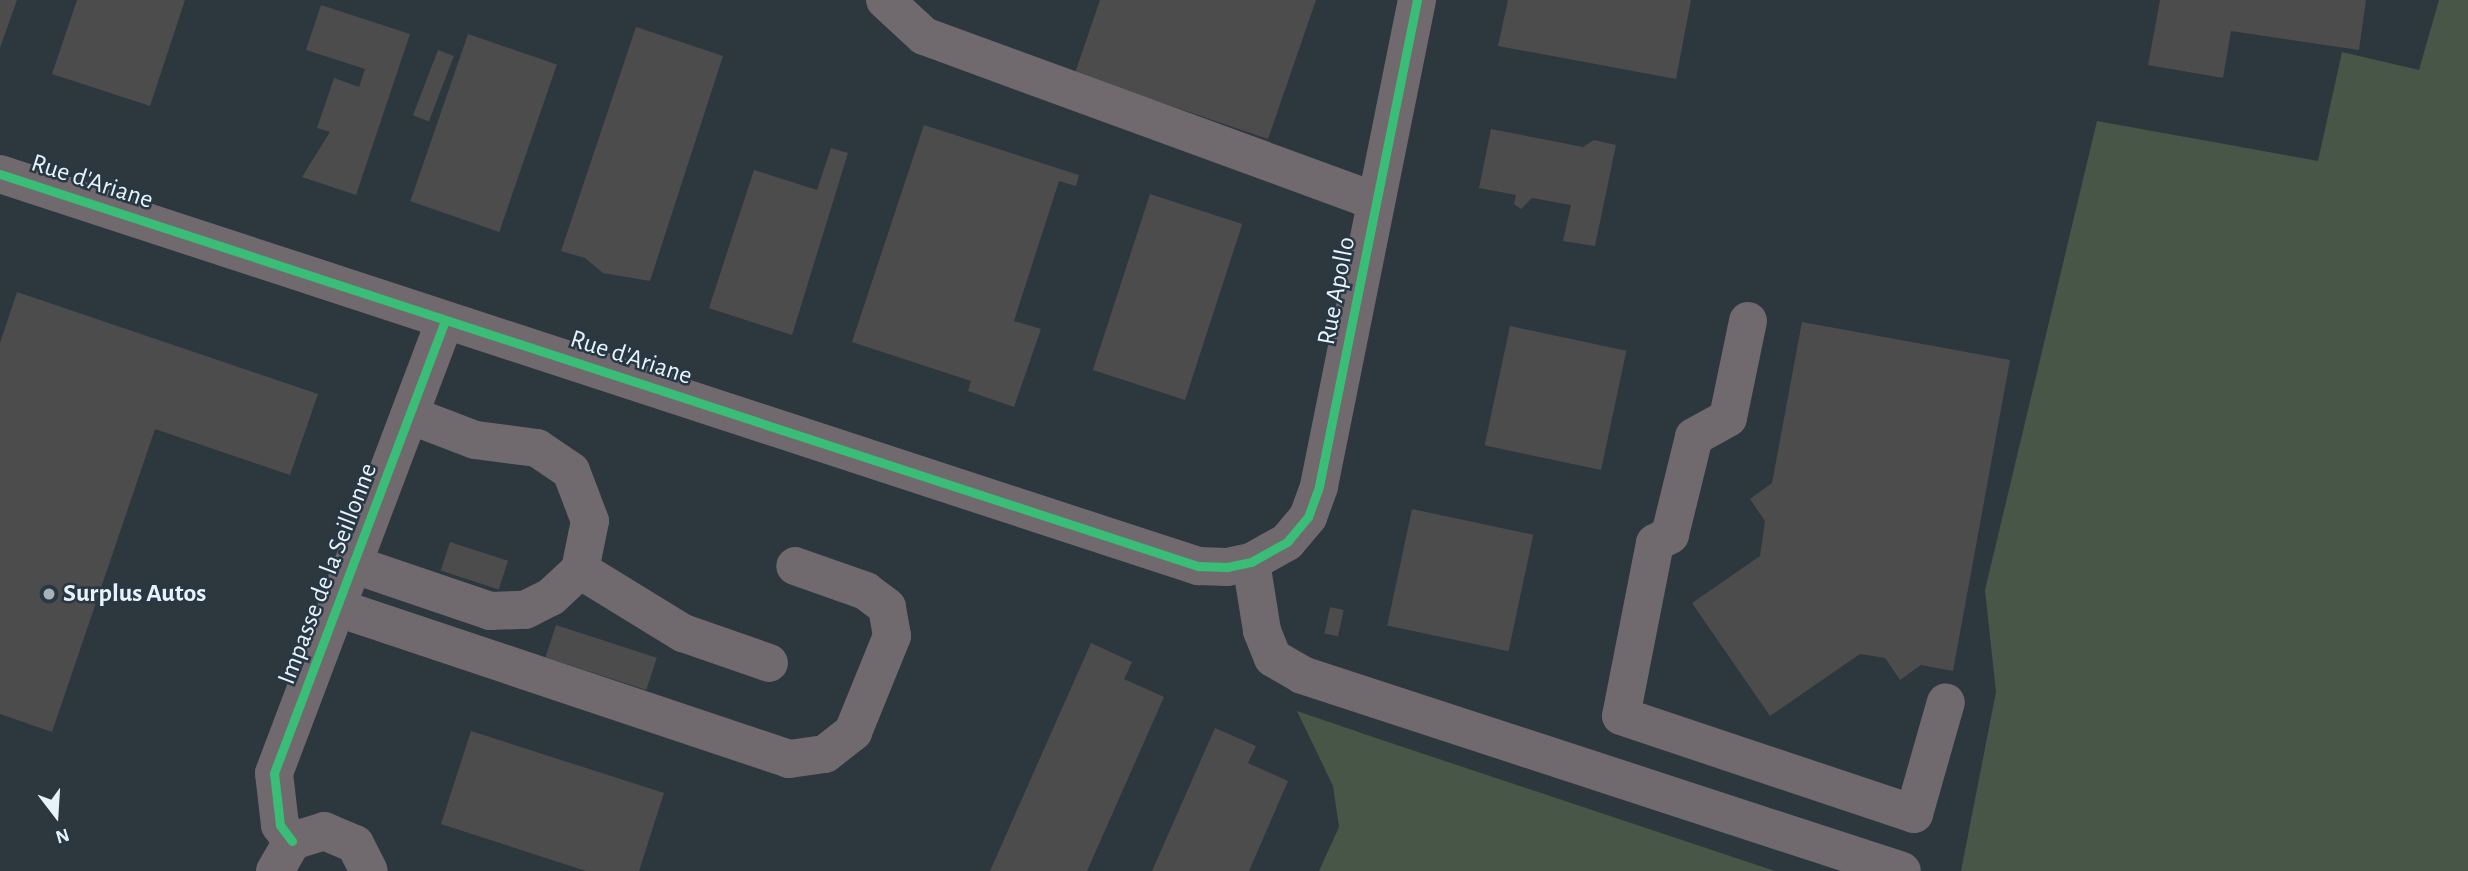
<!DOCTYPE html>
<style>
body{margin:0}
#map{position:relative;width:2468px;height:871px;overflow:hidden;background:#2d373e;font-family:"Alegreya Sans",sans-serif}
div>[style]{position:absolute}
.green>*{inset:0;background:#475647}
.building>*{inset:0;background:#4d4c4d;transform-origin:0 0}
.minor>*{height:38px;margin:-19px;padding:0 19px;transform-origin:19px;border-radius:19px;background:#70696e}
.cycleway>*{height:9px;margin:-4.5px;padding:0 4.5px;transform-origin:4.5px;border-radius:4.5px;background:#3abd76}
.dots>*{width:19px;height:19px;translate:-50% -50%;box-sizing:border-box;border:4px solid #273844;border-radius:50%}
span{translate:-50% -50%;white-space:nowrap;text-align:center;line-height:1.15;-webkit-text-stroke:5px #273844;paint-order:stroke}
.street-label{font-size:26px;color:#e7f2fa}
.poi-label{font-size:26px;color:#e7f2fa;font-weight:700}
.left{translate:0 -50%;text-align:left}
.north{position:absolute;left:21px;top:780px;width:70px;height:70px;-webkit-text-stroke:5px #273844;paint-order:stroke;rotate:163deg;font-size:19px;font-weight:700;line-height:28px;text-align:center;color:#e7f2fa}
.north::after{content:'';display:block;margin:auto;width:24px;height:32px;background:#e7f2fa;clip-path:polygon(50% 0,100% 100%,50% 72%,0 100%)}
</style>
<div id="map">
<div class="green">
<div style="clip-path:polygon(2439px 0,2468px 0,2468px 871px,1961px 871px,1996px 692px,1985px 590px,2097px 121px,2318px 161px,2342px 52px,2419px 70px)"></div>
<div style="clip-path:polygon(1297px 711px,1379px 739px,1775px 871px,1319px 871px,1339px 827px,1333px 786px)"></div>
</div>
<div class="building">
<div style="clip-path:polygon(0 0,17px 0,0 48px)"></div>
<div style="clip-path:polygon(77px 0,185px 0,150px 106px,52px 74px)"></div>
<div style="clip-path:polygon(1100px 0,1316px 0,1268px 139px,1075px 73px)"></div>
<div style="clip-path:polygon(1508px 0,1691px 0,1676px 79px,1498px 46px)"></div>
<div style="clip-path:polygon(2160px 0,2366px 0,2359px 50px,2231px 31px,2223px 78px,2148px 65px)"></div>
<div style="clip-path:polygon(321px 5px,410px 34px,356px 195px,302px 177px,330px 132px,317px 128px,334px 78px,359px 87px,365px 69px,306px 50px)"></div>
<div style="clip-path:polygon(636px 27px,723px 56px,650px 281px,603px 273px,585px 258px,561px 251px)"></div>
<div style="left:468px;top:34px;width:94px;height:177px;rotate:19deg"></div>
<div style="left:438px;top:50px;width:17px;height:70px;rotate:21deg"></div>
<div style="clip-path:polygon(924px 125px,1079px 175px,1076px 186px,1059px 181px,1014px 321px,1041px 329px,1014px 407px,968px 391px,971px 381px,852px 342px)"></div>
<div style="clip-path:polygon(1491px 129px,1583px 147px,1594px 140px,1616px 145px,1595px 246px,1563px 241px,1571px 205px,1532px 198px,1521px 209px,1514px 204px,1516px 195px,1479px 188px)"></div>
<div style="clip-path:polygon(831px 148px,848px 153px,792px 335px,709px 308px,754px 170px,817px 190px)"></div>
<div style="left:1150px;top:194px;width:97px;height:185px;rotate:18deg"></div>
<div style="clip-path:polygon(17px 292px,318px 394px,290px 475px,155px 429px,52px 732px,0 714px,0 343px)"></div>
<div style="clip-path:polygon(1802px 322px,2010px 360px,1953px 671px,1921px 665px,1900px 680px,1885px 658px,1860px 654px,1770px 716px,1692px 603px,1760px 556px,1765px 521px,1750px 499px,1772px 483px)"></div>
<div style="left:1510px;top:326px;width:119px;height:122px;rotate:12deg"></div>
<div style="left:1412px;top:509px;width:124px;height:119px;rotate:12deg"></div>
<div style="left:450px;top:542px;width:61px;height:30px;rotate:18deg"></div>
<div style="left:1330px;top:607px;width:14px;height:27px;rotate:12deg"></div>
<div style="left:556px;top:625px;width:106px;height:34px;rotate:18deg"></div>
<div style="clip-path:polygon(1091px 643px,1132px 662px,1124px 679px,1164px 697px,1087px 871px,990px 871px)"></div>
<div style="clip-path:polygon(1215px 728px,1256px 746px,1248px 763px,1288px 781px,1249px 871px,1152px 871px)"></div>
<div style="clip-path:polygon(471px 731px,664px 793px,639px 871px,586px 871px,441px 824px)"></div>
</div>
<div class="minor">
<div style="left:885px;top:0;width:53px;rotate:42.7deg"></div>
<div style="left:924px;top:36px;width:481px;rotate:20.1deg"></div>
<div style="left:0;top:174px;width:1261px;rotate:18.12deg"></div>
<div style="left:1198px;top:566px;width:29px;rotate:2deg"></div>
<div style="left:1227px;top:567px;width:25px;rotate:-12deg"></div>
<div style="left:1251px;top:562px;width:41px;rotate:-29.1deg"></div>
<div style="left:1287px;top:542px;width:33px;rotate:-50deg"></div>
<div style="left:1308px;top:517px;width:33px;rotate:-70deg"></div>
<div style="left:1319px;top:486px;width:496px;rotate:-78.6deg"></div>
<div style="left:1748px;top:321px;width:99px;rotate:101.7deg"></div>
<div style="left:1728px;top:418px;width:39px;rotate:151deg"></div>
<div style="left:1694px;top:437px;width:101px;rotate:103.8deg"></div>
<div style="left:1670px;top:535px;width:17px;rotate:152deg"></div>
<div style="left:1655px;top:543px;width:176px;rotate:101.1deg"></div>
<div style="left:1621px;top:716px;width:309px;rotate:18.5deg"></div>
<div style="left:1914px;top:814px;width:116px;rotate:-74.1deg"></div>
<div style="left:1251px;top:562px;width:70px;rotate:80.9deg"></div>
<div style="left:1262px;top:631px;width:29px;rotate:68deg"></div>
<div style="left:1273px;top:658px;width:34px;rotate:30deg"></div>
<div style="left:1302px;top:675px;width:631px;rotate:18.09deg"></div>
<div style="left:355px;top:565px;width:143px;rotate:18.8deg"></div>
<div style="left:490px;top:611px;width:35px;rotate:-2deg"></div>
<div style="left:525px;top:610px;width:29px;rotate:-27deg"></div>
<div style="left:551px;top:597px;width:40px;rotate:-43deg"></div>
<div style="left:580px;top:570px;width:50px;rotate:-78.5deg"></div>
<div style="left:590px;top:521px;width:53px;rotate:-110.8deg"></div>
<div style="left:571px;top:471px;width:41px;rotate:-145.9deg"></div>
<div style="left:537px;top:448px;width:63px;rotate:-172.6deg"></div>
<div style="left:475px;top:440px;width:70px;rotate:-159deg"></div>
<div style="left:580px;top:570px;width:121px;rotate:31.5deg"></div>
<div style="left:683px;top:633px;width:91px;rotate:19.2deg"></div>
<div style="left:338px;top:608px;width:476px;rotate:18.5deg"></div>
<div style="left:789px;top:759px;width:36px;rotate:-8deg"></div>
<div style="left:825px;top:754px;width:36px;rotate:-38deg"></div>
<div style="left:853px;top:732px;width:104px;rotate:-67.9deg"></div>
<div style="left:892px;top:636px;width:29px;rotate:-100deg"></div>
<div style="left:887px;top:607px;width:26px;rotate:-143deg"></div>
<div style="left:866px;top:591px;width:75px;rotate:-160.6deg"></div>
<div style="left:292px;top:841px;width:20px;rotate:-127deg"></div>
<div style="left:280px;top:825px;width:52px;rotate:-96.6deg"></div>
<div style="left:274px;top:773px;width:484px;rotate:-69.3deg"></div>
<div style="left:275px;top:871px;width:34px;rotate:-60deg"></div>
<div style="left:292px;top:841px;width:34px;rotate:-17deg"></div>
<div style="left:324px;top:831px;width:34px;rotate:23deg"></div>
<div style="left:355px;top:844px;width:30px;rotate:63deg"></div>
</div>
<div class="cycleway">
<div style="left:0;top:174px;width:1261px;rotate:18.12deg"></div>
<div style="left:1198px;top:566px;width:29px;rotate:2deg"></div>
<div style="left:1227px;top:567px;width:25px;rotate:-12deg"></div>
<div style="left:1251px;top:562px;width:41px;rotate:-29.1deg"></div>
<div style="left:1287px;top:542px;width:33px;rotate:-50deg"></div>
<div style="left:1308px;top:517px;width:33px;rotate:-70deg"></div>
<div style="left:1319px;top:486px;width:496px;rotate:-78.6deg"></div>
<div style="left:292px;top:841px;width:20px;rotate:-127deg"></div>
<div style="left:280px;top:825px;width:52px;rotate:-96.6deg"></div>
<div style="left:274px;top:773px;width:484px;rotate:-69.3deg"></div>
</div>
<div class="dots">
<div style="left:49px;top:594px;background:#a6b1b8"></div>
</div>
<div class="street-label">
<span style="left:92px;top:182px;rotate:18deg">Rue d'Ariane</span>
<span style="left:1337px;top:291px;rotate:-79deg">Rue Apollo</span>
<span style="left:631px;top:358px;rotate:18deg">Rue d'Ariane</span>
<span style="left:328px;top:574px;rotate:-69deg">Impasse de la Seillonne</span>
</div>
<div class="poi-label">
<span class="left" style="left:63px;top:594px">Surplus Autos</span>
</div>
<div class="north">N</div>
</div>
